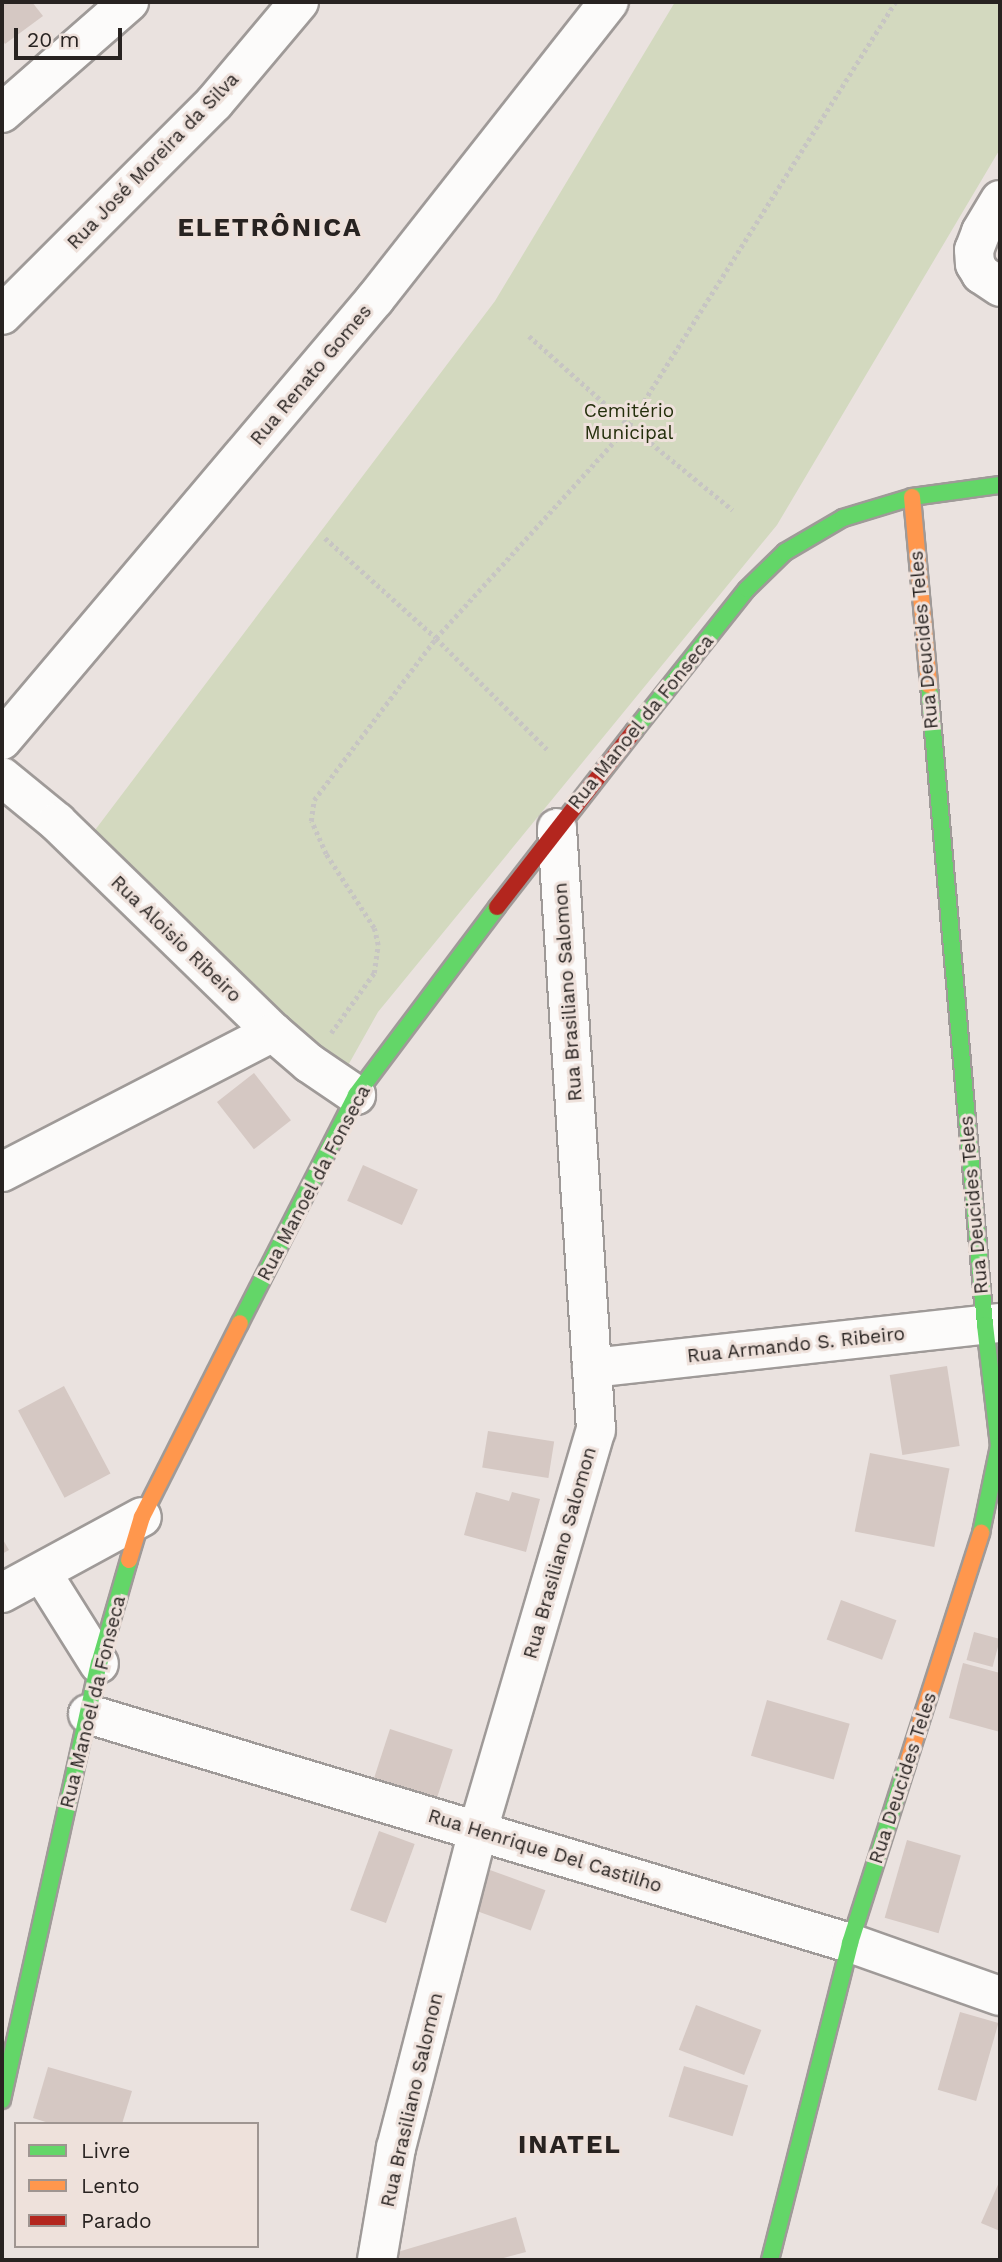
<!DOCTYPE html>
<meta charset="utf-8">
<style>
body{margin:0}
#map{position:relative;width:1002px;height:2262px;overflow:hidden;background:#eae2df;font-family:"Work Sans",sans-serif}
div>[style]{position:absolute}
.green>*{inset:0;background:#d3d9bf}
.building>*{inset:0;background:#d5c8c3;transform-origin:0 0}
.path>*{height:4.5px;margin-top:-2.25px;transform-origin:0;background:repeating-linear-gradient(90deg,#c7c5c3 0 3.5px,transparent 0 7px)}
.roads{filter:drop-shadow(2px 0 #9f9a98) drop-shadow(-2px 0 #9f9a98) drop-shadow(0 2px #9f9a98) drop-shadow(0 -2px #9f9a98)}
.street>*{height:38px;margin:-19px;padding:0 19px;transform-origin:19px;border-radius:19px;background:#fcfbfa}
.fast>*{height:16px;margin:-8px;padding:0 8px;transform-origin:8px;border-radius:8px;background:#63d668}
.slow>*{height:16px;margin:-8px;padding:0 8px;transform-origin:8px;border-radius:8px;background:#ff974d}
.jam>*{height:16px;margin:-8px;padding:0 8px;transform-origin:8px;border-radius:8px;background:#b3261e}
span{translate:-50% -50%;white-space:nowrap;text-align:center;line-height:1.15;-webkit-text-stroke:6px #eee1db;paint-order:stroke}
.street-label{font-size:19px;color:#282321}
.park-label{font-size:19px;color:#242f0c}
.district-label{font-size:26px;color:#282321;font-weight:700;letter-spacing:2px}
.frame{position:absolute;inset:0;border:4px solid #282321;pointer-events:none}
.legend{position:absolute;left:14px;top:2122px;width:245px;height:126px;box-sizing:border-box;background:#eee1db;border:2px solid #9f9591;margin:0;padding:9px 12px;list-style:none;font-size:21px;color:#282321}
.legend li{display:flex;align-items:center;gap:14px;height:35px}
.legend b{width:35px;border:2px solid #9f9591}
.scale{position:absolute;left:14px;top:28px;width:108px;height:32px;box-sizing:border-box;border:4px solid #282321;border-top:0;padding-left:9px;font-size:21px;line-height:24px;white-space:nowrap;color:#282321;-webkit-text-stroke:5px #eee1db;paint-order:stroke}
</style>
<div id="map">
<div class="green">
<div style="clip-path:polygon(675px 2px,1000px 2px,1000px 149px,777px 525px,378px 1012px,346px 1069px,290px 1058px,86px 842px,495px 301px)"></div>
</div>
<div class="building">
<div style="clip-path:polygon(3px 2px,32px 2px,43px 16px,5px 44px,2px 39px)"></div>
<div style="left:254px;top:1073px;width:60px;height:47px;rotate:52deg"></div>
<div style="left:363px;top:1165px;width:60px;height:39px;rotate:24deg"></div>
<div style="left:947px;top:1366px;width:81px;height:58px;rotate:81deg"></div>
<div style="left:64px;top:1386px;width:99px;height:52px;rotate:62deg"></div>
<div style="left:488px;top:1431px;width:67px;height:37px;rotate:9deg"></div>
<div style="left:870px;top:1453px;width:81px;height:80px;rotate:11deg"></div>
<div style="clip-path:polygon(476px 1492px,509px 1501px,512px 1492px,540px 1499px,526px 1552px,464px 1535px)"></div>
<div style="clip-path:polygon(2px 1538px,9px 1550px,2px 1554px)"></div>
<div style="left:841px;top:1600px;width:59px;height:42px;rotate:20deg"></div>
<div style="left:974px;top:1632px;width:27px;height:29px;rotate:15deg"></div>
<div style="clip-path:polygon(963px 1663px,1000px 1673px,1000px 1732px,949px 1718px)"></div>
<div style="left:767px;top:1700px;width:86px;height:58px;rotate:16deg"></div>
<div style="left:390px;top:1729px;width:66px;height:64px;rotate:18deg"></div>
<div style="left:379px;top:1831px;width:38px;height:84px;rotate:20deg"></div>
<div style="left:907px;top:1840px;width:56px;height:81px;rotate:16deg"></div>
<div style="left:490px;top:1870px;width:59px;height:43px;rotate:20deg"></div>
<div style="left:696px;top:2005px;width:70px;height:48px;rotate:21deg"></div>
<div style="left:960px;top:2012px;width:40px;height:81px;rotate:16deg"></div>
<div style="left:684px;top:2066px;width:67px;height:53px;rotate:17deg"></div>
<div style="clip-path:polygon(48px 2067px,132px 2091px,122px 2124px,52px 2124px,33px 2118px)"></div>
<div style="clip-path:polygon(1000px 2180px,1000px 2231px,981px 2223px)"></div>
<div style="clip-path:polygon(516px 2217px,526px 2252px,496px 2260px,385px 2260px,384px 2256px)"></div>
</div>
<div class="path">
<div style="left:529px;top:336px;width:134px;rotate:41.7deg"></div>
<div style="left:629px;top:425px;width:134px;rotate:39.3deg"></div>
<div style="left:325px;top:538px;width:149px;rotate:42deg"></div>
<div style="left:436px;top:638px;width:158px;rotate:45deg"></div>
<div style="left:331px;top:1033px;width:74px;rotate:-54.4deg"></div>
<div style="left:374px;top:973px;width:28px;rotate:-82deg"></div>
<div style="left:378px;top:945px;width:17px;rotate:-103deg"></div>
<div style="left:374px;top:928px;width:88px;rotate:-123deg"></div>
<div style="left:326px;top:854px;width:36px;rotate:-114deg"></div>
<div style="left:311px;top:821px;width:21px;rotate:-82deg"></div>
<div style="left:314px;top:800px;width:203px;rotate:-53deg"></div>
<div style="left:436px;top:638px;width:287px;rotate:-47.8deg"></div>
<div style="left:629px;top:425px;width:500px;rotate:-57.8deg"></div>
</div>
<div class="roads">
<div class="street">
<div style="left:2px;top:113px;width:169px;rotate:-41.2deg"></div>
<div style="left:1000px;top:200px;width:37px;rotate:121deg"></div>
<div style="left:981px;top:232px;width:19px;rotate:111deg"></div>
<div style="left:974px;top:250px;width:14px;rotate:86deg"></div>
<div style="left:975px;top:264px;width:12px;rotate:59deg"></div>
<div style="left:981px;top:274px;width:23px;rotate:34deg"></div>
<div style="left:2px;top:315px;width:300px;rotate:-45deg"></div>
<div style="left:214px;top:103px;width:132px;rotate:-49.9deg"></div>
<div style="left:2px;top:740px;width:578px;rotate:-49.78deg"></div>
<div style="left:375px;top:299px;width:378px;rotate:-51.8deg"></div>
<div style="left:2px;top:777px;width:71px;rotate:39.3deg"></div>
<div style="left:57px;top:822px;width:301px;rotate:44.2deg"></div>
<div style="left:273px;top:1032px;width:48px;rotate:40.7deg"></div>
<div style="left:309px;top:1063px;width:57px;rotate:34.2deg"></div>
<div style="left:2px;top:1172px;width:305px;rotate:-27.3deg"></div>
<div style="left:592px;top:1368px;width:410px;rotate:-6.3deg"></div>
<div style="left:42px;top:1573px;width:107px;rotate:57.9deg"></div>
<div style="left:2px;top:1593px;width:159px;rotate:-28.5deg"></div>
<div style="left:88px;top:1714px;width:796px;rotate:16.73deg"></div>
<div style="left:850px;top:1943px;width:159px;rotate:19.5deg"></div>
<div style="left:377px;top:2260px;width:114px;rotate:-80.4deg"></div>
<div style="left:396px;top:2148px;width:328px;rotate:-75.5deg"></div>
<div style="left:478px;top:1830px;width:417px;rotate:-73.6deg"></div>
<div style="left:596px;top:1430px;width:603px;rotate:-93.71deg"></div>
</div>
<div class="fast">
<div style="left:929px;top:685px;width:642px;rotate:85deg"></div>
<div style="left:985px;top:1325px;width:122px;rotate:83.4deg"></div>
<div style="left:999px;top:1446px;width:89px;rotate:101.7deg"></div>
<div style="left:634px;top:731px;width:181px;rotate:-51.5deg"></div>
<div style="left:747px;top:589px;width:53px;rotate:-44.2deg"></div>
<div style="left:785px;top:552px;width:67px;rotate:-30.4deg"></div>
<div style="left:843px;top:518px;width:72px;rotate:-16.9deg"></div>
<div style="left:912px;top:497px;width:89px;rotate:-7.8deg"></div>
<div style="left:240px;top:1323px;width:256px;rotate:-63deg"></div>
<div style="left:356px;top:1095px;width:235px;rotate:-53.1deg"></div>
<div style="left:2px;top:2100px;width:447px;rotate:-77.5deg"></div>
<div style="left:99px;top:1664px;width:108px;rotate:-73.9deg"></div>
<div style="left:770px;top:2260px;width:327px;rotate:-75.8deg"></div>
<div style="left:850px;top:1943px;width:188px;rotate:-72.3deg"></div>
</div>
<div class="slow">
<div style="left:912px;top:497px;width:189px;rotate:84.8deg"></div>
<div style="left:129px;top:1560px;width:45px;rotate:-73.2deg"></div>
<div style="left:142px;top:1517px;width:217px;rotate:-63.2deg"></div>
<div style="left:907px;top:1764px;width:243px;rotate:-72.2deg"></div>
</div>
<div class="jam">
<div style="left:497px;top:907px;width:223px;rotate:-52.1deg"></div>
</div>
</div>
<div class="street-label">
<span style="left:153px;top:161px;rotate:-46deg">Rua José Moreira da Silva</span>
<span style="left:311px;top:375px;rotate:-50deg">Rua Renato Gomes</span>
<span style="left:924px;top:640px;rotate:-95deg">Rua Deucides Teles</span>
<span style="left:641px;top:722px;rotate:-51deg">Rua Manoel da Fonseca</span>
<span style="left:176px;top:939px;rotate:44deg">Rua Aloisio Ribeiro</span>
<span style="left:568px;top:992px;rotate:-94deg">Rua Brasiliano Salomon</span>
<span style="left:314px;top:1183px;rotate:-62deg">Rua Manoel da Fonseca</span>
<span style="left:974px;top:1205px;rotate:-95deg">Rua Deucides Teles</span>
<span style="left:796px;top:1345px;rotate:-6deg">Rua Armando S. Ribeiro</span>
<span style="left:560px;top:1553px;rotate:-74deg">Rua Brasiliano Salomon</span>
<span style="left:93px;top:1702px;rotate:-76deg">Rua Manoel da Fonseca</span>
<span style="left:903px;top:1778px;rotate:-72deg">Rua Deucides Teles</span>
<span style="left:545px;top:1851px;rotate:17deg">Rua Henrique Del Castilho</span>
<span style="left:412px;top:2100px;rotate:-77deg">Rua Brasiliano Salomon</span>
</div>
<div class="park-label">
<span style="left:629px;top:422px">Cemitério<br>Municipal</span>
</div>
<div class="district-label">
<span style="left:270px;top:228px">ELETRÔNICA</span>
<span style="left:570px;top:2145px">INATEL</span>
</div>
<div class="frame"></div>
<ul class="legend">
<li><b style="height:9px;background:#63d668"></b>Livre</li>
<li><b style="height:9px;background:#ff974d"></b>Lento</li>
<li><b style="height:9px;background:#b3261e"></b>Parado</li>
</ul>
<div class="scale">20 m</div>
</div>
